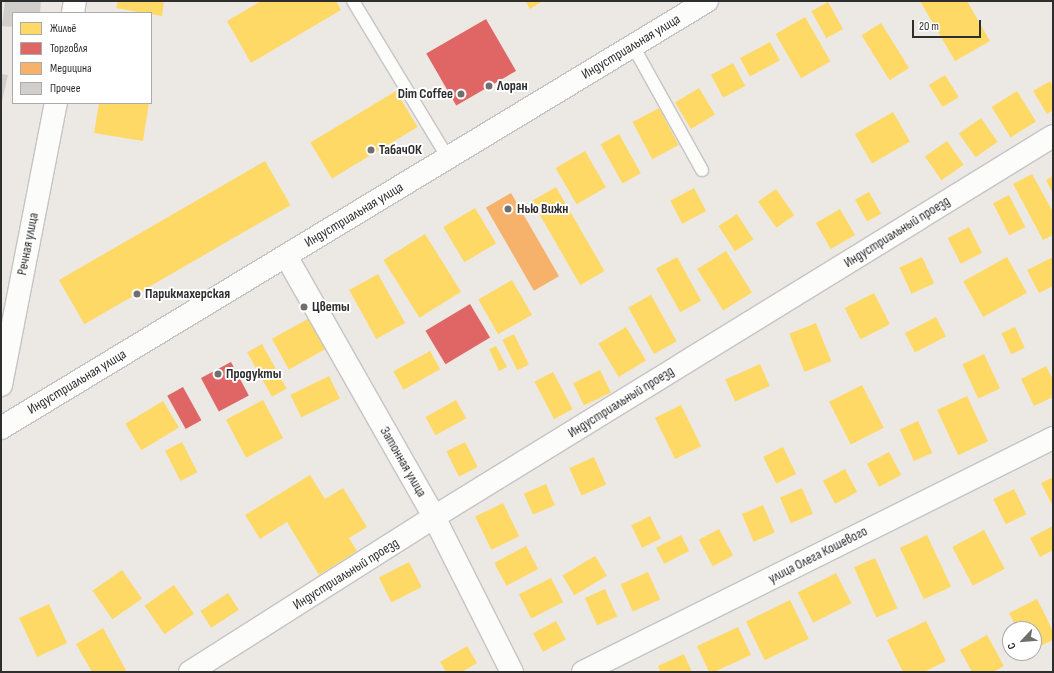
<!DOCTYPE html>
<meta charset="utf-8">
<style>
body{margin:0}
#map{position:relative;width:1054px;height:673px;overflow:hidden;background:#ece8e4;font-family:"Sofia Sans Condensed",sans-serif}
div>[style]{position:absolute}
.homes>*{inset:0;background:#ffd966;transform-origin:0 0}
.shops>*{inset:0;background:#e06666;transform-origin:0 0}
.health>*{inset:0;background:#f6b26b;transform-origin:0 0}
.building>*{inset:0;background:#d1cecb}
.roads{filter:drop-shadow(1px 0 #c5c4c5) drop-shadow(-1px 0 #c5c4c5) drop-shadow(0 1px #c5c4c5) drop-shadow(0 -1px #c5c4c5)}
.lane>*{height:12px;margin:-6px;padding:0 6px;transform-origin:6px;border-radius:6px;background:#fcfcfb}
.street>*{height:22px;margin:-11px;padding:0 11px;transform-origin:11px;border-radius:11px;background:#fcfcfb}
.secondary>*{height:22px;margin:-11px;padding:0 11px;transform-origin:11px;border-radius:11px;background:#fcfcfb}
.dots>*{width:11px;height:11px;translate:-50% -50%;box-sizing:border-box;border:2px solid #fff;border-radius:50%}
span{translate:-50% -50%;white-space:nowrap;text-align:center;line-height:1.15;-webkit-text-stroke:4px #fff;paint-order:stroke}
.street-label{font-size:14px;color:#2e2e2e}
.poi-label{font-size:14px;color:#2e2e2e;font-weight:700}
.left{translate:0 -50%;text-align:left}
.right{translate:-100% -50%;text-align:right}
.frame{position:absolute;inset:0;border:2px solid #2e2e2e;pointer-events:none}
.legend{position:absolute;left:12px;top:12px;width:140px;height:92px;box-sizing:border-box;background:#fff;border:1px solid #ababab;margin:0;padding:5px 7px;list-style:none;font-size:12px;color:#2e2e2e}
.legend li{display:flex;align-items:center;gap:8px;height:20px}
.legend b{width:20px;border:1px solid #ababab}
.north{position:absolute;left:1002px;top:621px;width:40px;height:40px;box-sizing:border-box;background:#fff;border:1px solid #ababab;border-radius:50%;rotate:244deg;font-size:11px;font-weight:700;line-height:16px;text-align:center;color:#2e2e2e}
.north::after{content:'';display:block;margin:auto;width:14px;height:18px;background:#706f6e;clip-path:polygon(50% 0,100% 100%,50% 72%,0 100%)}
.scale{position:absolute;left:912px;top:20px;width:69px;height:18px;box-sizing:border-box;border:2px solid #2e2e2e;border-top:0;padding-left:5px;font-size:12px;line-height:14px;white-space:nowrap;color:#2e2e2e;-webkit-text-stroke:3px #fff;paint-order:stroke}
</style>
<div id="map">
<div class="homes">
<div style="clip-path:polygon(118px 1px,164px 1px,162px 16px,116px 8px)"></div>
<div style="clip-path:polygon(261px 1px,336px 1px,341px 10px,251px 63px,227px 21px)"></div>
<div style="clip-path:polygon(525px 1px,543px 1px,530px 9px)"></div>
<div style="clip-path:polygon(920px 1px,967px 1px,990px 41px,955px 61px)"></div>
<div style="left:828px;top:2px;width:31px;height:19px;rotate:61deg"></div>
<div style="left:805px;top:17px;width:51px;height:34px;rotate:60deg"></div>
<div style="left:881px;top:23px;width:53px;height:23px;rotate:58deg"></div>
<div style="left:770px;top:42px;width:21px;height:34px;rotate:62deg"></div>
<div style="left:733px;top:63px;width:26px;height:25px;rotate:62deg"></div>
<div style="left:945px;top:75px;width:26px;height:19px;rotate:58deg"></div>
<div style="clip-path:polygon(1050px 81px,1053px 86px,1053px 110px,1047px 114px,1033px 91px)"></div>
<div style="left:699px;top:88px;width:31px;height:28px;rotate:59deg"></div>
<div style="left:396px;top:91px;width:42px;height:100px;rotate:59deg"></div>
<div style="left:1017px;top:91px;width:36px;height:30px;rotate:58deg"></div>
<div style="clip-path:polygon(99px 103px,149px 103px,143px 141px,94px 133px)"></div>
<div style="left:659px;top:108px;width:42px;height:30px;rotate:62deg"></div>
<div style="left:893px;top:112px;width:34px;height:44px;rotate:60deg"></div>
<div style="left:981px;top:118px;width:29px;height:27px;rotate:55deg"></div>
<div style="left:619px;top:134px;width:45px;height:21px;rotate:61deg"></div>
<div style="left:947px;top:141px;width:29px;height:27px;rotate:55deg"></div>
<div style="left:585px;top:151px;width:42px;height:34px;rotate:60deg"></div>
<div style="left:265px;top:161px;width:51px;height:238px;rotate:60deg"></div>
<div style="clip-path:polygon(1032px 174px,1053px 212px,1053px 235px,1043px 240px,1013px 184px)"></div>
<div style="clip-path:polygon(1053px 176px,1053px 194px,1046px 180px)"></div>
<div style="left:556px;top:187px;width:97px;height:28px;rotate:60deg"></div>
<div style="left:694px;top:188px;width:26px;height:27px;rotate:62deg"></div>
<div style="left:776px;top:189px;width:32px;height:22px;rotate:55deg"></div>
<div style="left:869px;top:192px;width:25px;height:16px;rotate:61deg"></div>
<div style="left:1009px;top:195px;width:36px;height:18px;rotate:63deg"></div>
<div style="left:475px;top:208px;width:41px;height:37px;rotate:59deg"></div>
<div style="left:840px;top:209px;width:30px;height:28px;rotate:60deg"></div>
<div style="left:737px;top:214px;width:30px;height:22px;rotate:57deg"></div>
<div style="left:969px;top:227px;width:29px;height:24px;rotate:63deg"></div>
<div style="left:425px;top:234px;width:68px;height:49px;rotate:58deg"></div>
<div style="left:726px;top:251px;width:49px;height:34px;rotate:58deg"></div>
<div style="left:677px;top:257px;width:50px;height:24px;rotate:61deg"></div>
<div style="left:922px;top:257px;width:29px;height:25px;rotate:65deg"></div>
<div style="left:1007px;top:257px;width:41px;height:50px;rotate:61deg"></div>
<div style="clip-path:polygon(1053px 257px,1053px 286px,1039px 293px,1027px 270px)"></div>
<div style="left:378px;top:274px;width:56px;height:33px;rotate:61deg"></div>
<div style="left:512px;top:280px;width:40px;height:39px;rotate:60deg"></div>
<div style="left:874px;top:293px;width:35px;height:33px;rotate:63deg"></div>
<div style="left:651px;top:295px;width:53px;height:26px;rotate:61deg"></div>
<div style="left:313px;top:316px;width:35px;height:47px;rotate:61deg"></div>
<div style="left:936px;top:317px;width:22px;height:35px;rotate:63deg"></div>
<div style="left:816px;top:323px;width:41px;height:29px;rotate:68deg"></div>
<div style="left:626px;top:327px;width:39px;height:32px;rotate:59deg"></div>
<div style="left:1015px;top:327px;width:23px;height:15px;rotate:65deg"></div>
<div style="left:514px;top:334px;width:34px;height:13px;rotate:64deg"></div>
<div style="left:262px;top:344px;width:51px;height:17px;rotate:61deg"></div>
<div style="clip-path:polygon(496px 346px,507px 367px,499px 371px,489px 349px)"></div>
<div style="left:430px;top:351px;width:21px;height:42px;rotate:61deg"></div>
<div style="left:984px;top:354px;width:38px;height:24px;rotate:65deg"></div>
<div style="left:760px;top:364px;width:24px;height:38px;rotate:66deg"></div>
<div style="clip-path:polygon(1046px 366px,1053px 380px,1053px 397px,1034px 406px,1021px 379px)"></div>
<div style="left:600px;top:370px;width:25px;height:30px;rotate:64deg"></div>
<div style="left:553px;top:372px;width:42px;height:21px;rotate:62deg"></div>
<div style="left:329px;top:376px;width:25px;height:43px;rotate:64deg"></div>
<div style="left:862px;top:385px;width:48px;height:37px;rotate:63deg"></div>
<div style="left:967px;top:396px;width:50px;height:33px;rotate:65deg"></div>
<div style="left:263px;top:400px;width:43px;height:42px;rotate:62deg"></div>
<div style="left:456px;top:400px;width:21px;height:35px;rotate:61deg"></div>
<div style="left:163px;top:401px;width:31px;height:44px;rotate:59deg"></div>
<div style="left:681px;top:405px;width:46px;height:29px;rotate:64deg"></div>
<div style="left:918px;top:421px;width:35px;height:20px;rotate:66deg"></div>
<div style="left:182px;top:442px;width:34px;height:19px;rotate:63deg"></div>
<div style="left:465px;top:442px;width:28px;height:21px;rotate:63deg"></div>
<div style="left:783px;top:447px;width:30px;height:22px;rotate:64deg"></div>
<div style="left:889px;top:452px;width:26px;height:25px;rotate:62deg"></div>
<div style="left:594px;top:457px;width:30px;height:27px;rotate:66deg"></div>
<div style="left:845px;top:469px;width:26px;height:25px;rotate:62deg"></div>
<div style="clip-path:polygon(310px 475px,325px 499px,343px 488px,367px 527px,349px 538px,357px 551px,319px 575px,287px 522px,260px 539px,245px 515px)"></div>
<div style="clip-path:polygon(1053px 477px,1053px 507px,1041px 483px)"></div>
<div style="left:546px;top:484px;width:23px;height:24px;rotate:67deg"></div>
<div style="left:802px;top:488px;width:28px;height:24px;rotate:67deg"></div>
<div style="left:1014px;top:489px;width:28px;height:23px;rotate:64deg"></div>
<div style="left:503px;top:503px;width:37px;height:31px;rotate:64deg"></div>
<div style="left:763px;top:505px;width:30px;height:23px;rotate:67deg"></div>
<div style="left:650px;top:516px;width:25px;height:21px;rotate:64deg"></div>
<div style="clip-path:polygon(1053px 526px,1053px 550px,1040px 557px,1030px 538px)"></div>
<div style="left:719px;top:529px;width:30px;height:23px;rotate:62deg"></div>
<div style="left:984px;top:530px;width:44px;height:36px;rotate:62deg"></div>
<div style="left:681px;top:535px;width:18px;height:28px;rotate:63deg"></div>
<div style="left:927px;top:535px;width:57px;height:30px;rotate:65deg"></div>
<div style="left:526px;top:546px;width:26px;height:36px;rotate:62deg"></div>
<div style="left:595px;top:556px;width:23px;height:38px;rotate:59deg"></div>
<div style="left:875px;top:558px;width:55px;height:23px;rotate:66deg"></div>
<div style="left:409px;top:562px;width:28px;height:34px;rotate:63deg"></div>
<div style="left:122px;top:570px;width:35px;height:36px;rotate:55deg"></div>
<div style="left:648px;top:572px;width:30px;height:30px;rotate:66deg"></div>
<div style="left:836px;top:573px;width:34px;height:43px;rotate:63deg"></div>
<div style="left:551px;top:578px;width:27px;height:36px;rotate:63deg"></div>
<div style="left:174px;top:585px;width:35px;height:36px;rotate:55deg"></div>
<div style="left:605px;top:589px;width:30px;height:22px;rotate:66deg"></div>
<div style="left:228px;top:593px;width:20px;height:33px;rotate:57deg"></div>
<div style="clip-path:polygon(1037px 599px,1053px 631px,1053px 640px,1034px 649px,1034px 629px,1017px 629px,1009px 613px)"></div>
<div style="left:790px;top:600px;width:43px;height:49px;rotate:64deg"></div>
<div style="left:49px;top:604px;width:43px;height:33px;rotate:65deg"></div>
<div style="left:556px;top:621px;width:21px;height:26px;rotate:62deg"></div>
<div style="clip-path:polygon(926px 621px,946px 661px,924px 672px,903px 672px,887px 640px)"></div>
<div style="clip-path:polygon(738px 627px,751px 655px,714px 672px,709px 672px,697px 646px)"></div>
<div style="clip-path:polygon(103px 628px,127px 672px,92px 672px,76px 644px)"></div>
<div style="clip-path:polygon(987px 635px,1004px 666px,993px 672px,972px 672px,960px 650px)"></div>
<div style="clip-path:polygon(467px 646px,477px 663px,462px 672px,446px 672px,440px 662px)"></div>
<div style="clip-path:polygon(684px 654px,692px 672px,660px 672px,658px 666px)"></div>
</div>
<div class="shops">
<div style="left:486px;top:19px;width:60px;height:69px;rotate:60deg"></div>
<div style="left:470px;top:304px;width:39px;height:52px;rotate:59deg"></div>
<div style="left:231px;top:362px;width:38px;height:34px;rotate:62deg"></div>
<div style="left:183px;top:387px;width:38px;height:18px;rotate:61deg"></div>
</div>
<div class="health">
<div style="left:511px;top:193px;width:96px;height:29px;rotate:60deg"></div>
</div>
<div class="building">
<div style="clip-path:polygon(5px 1px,41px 1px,40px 13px,13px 13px,13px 27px,2px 26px)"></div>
<div style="clip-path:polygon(1px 74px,8px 75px,2px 101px,1px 101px)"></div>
</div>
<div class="roads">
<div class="lane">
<div style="left:353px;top:1px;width:184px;rotate:58.8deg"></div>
<div style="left:633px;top:46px;width:142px;rotate:60.9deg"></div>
</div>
<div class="street">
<div style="left:73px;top:13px;width:12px;rotate:-81deg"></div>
<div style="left:286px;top:256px;width:300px;rotate:60.4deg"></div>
<div style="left:434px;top:517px;width:174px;rotate:63.3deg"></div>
<div style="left:1px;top:385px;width:287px;rotate:-79deg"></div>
<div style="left:190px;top:672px;width:289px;rotate:-32.4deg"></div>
<div style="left:434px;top:517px;width:727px;rotate:-31.61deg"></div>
<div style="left:583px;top:672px;width:525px;rotate:-26.47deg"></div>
</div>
<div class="secondary">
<div style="left:1px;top:428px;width:825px;rotate:-31.17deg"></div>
</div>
</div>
<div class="dots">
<div style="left:489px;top:86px;background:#706f6e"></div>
<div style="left:461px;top:94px;background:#706f6e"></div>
<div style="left:371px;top:150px;background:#706f6e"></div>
<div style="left:508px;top:209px;background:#706f6e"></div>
<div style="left:137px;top:294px;background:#706f6e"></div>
<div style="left:304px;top:307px;background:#706f6e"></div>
<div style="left:218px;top:374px;background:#706f6e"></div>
</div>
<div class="street-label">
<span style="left:631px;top:47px;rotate:-31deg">Индустриальная улица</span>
<span style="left:354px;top:215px;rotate:-31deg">Индустриальная улица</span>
<span style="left:897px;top:232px;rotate:-32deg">Индустриальный проезд</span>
<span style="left:28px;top:244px;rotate:-79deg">Речная улица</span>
<span style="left:77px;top:382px;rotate:-31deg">Индустриальная улица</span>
<span style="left:621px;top:402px;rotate:-32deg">Индустриальный проезд</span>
<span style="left:403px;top:462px;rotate:60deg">Затонная улица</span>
<span style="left:818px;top:555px;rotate:-27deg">улица Олега Кошевого</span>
<span style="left:346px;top:574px;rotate:-32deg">Индустриальный проезд</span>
</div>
<div class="poi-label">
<span class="left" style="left:497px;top:86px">Лоран</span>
<span class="right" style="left:453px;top:94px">Dim Coffee</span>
<span class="left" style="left:379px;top:150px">ТабачОК</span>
<span class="left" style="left:517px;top:209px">Нью Вижн</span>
<span class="left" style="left:145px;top:294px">Парикмахерская</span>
<span class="left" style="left:312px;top:307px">Цветы</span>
<span class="left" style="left:226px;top:374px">Продукты</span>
</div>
<div class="frame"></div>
<ul class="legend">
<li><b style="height:11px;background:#ffd966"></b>Жильё</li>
<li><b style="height:11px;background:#e06666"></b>Торговля</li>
<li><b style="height:11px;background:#f6b26b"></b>Медицина</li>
<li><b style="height:11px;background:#d1cecb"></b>Прочее</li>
</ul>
<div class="north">С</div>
<div class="scale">20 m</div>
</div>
